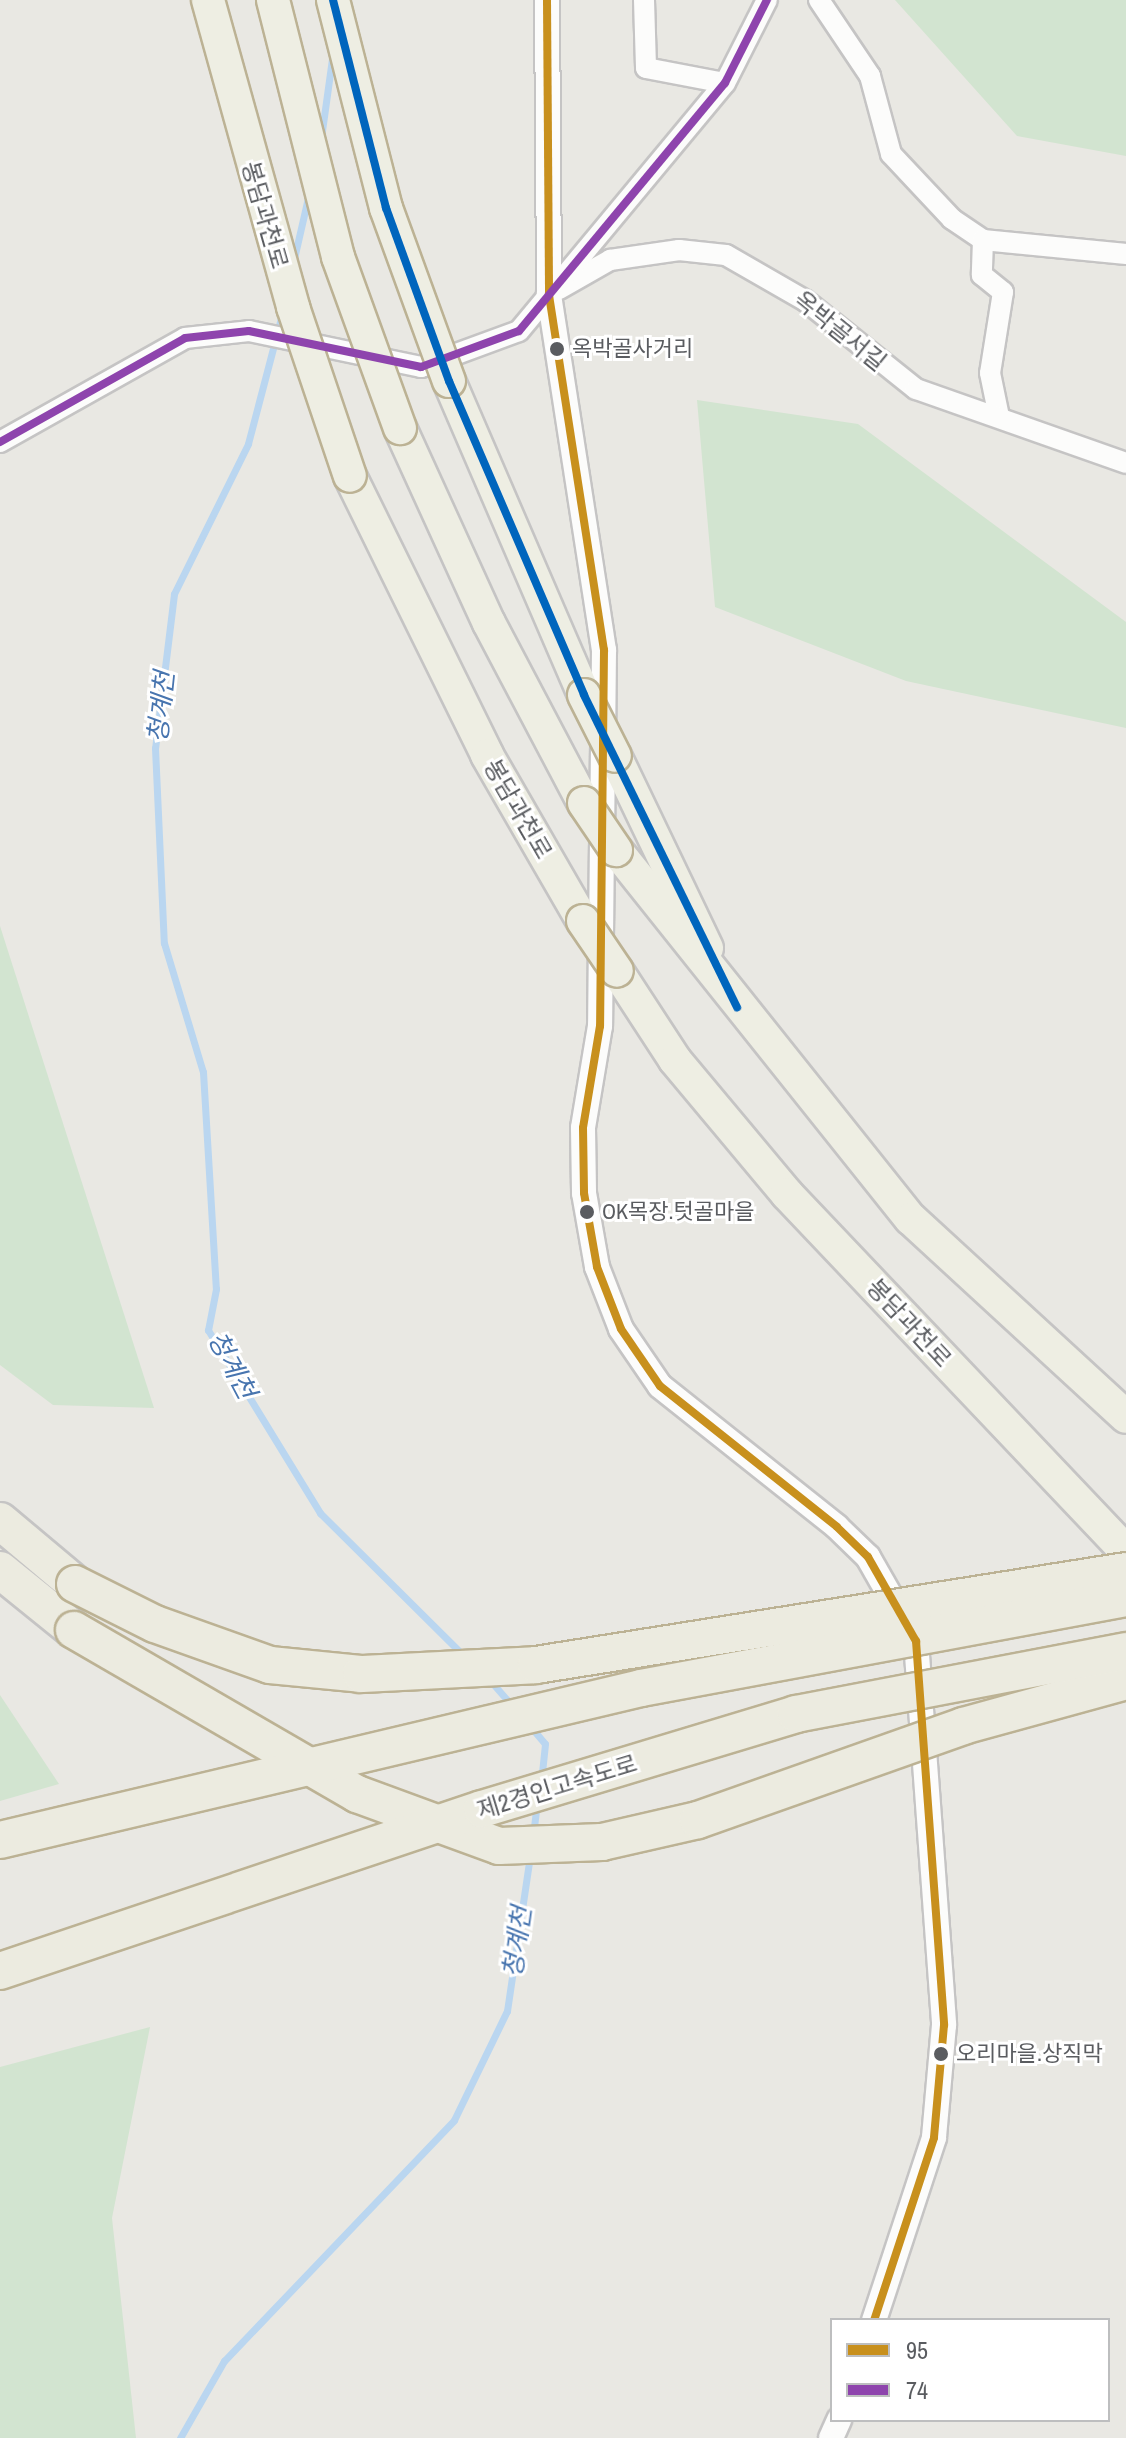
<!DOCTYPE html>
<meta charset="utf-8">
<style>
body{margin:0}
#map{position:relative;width:1126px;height:2438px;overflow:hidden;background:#e9e8e3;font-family:"Archivo Narrow","Noto Sans KR",sans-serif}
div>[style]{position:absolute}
.green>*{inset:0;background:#d2e4d0}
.stream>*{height:7px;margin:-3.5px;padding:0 3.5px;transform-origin:3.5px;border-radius:3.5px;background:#bad6f0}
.roads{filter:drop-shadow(2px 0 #c5c4c4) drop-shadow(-2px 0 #c5c4c4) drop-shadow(0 2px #c5c4c4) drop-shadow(0 -2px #c5c4c4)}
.minor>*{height:20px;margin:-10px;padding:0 10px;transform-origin:10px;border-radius:10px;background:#fcfcfb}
.tertiary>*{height:24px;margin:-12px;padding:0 12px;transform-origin:12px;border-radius:12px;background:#fcfcfb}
.trunk>*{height:32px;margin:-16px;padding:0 16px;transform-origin:16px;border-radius:16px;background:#eeeee3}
.motorway>*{height:36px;margin:-18px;padding:0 18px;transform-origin:18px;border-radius:18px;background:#ecebe0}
.bridges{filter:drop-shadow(2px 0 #bcb294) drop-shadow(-2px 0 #bcb294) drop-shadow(0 2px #bcb294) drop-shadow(0 -2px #bcb294)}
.trunk-bridge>*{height:32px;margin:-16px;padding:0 16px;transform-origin:16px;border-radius:16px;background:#eeeee3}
.motorway-bridge>*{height:36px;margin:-18px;padding:0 18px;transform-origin:18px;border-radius:18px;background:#ecebe0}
.bus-1>*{height:8px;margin:-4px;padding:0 4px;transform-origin:4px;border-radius:4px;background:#c8901d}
.bus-2>*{height:8px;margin:-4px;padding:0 4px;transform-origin:4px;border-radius:4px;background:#8e44ad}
.bus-3>*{height:8px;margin:-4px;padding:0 4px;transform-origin:4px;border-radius:4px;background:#0065bd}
.dots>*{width:22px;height:22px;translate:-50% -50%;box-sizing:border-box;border:4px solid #fff;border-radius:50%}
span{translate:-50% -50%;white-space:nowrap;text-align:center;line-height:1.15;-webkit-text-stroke:6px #fff;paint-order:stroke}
.bus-label{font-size:22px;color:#5a5c60}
.left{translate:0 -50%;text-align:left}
.street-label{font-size:24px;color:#5a5c60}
.water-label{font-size:26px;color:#4875af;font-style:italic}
.legend{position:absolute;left:830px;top:2318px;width:280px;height:104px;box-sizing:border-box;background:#fff;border:2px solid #bdbebf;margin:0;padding:10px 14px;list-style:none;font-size:24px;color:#5a5c60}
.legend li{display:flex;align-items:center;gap:16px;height:40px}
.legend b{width:40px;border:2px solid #bdbebf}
</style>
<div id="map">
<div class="green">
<div style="clip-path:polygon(895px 0,1126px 0,1126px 156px,1017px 136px)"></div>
<div style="clip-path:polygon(697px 400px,858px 424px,1126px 622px,1126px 728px,906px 681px,715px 607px)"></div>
<div style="clip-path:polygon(0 926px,154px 1408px,53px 1405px,0 1365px)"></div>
<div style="clip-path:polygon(0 1695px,59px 1784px,0 1801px)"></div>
<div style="clip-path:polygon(150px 2027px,112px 2218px,136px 2438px,0 2438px,0 2067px)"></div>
</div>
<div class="stream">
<div style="left:321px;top:138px;width:88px;rotate:-82.1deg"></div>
<div style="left:293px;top:263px;width:72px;rotate:-77.1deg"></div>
<div style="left:282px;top:314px;width:134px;rotate:104.7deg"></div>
<div style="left:248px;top:444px;width:167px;rotate:116.3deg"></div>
<div style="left:174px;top:594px;width:155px;rotate:97deg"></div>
<div style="left:155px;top:748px;width:195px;rotate:87.4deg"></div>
<div style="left:164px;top:943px;width:135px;rotate:73.2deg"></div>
<div style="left:203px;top:1072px;width:217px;rotate:86.6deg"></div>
<div style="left:216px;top:1289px;width:42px;rotate:101deg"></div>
<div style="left:208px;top:1330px;width:215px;rotate:58.5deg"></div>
<div style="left:320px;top:1513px;width:203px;rotate:44.8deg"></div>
<div style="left:488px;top:1678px;width:40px;rotate:49deg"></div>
<div style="left:530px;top:1726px;width:23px;rotate:50deg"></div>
<div style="left:545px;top:1744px;width:36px;rotate:96deg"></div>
<div style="left:533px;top:1835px;width:31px;rotate:-83deg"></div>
<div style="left:180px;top:2438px;width:89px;rotate:-60.3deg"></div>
<div style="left:224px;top:2361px;width:333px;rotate:-46.3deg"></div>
<div style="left:454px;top:2120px;width:121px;rotate:-64.1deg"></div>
<div style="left:507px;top:2011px;width:158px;rotate:-81.6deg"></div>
</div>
<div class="roads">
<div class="minor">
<div style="left:644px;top:0;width:68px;rotate:88.3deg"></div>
<div style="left:646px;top:68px;width:80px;rotate:10.8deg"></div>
<div style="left:819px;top:0;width:92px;rotate:56.1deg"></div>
<div style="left:870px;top:76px;width:81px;rotate:74.9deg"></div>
<div style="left:891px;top:154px;width:89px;rotate:46.8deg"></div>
<div style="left:952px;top:219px;width:37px;rotate:34deg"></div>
<div style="left:983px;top:240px;width:144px;rotate:5.6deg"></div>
<div style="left:983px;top:240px;width:35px;rotate:92deg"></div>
<div style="left:982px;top:275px;width:27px;rotate:39deg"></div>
<div style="left:1003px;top:292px;width:82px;rotate:99.1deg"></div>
<div style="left:990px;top:373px;width:45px;rotate:78.4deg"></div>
<div style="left:559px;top:289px;width:59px;rotate:-29.6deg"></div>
<div style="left:610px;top:260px;width:70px;rotate:-8.2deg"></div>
<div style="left:679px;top:250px;width:47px;rotate:6.1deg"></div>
<div style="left:726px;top:255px;width:92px;rotate:29.9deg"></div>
<div style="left:806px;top:301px;width:141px;rotate:38.7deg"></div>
<div style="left:916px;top:389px;width:223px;rotate:19.4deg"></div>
<div style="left:0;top:442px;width:212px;rotate:-29.3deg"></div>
<div style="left:185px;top:338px;width:64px;rotate:-6.2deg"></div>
<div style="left:249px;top:331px;width:176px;rotate:11.8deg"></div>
<div style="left:421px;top:367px;width:104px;rotate:-20.2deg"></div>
<div style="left:519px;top:331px;width:322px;rotate:-50.3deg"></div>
<div style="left:725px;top:83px;width:93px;rotate:-63.2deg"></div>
</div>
<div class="tertiary">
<div style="left:547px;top:0;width:295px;rotate:89.6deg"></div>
<div style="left:549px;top:295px;width:359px;rotate:81.2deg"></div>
<div style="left:604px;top:650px;width:376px;rotate:90.6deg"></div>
<div style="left:600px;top:1026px;width:103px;rotate:99.5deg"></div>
<div style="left:583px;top:1128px;width:65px;rotate:89.1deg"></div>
<div style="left:584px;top:1193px;width:75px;rotate:80deg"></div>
<div style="left:597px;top:1267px;width:66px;rotate:68.8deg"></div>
<div style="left:621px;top:1329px;width:69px;rotate:55.6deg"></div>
<div style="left:660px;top:1386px;width:226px;rotate:38.5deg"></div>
<div style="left:837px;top:1527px;width:43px;rotate:44.1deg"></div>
<div style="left:868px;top:1557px;width:97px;rotate:60.3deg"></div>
<div style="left:916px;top:1641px;width:385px;rotate:85.8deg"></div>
<div style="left:944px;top:2025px;width:113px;rotate:95.1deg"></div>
<div style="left:934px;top:2138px;width:192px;rotate:108.2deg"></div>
<div style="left:831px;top:2438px;width:20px;rotate:-66deg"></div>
</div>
<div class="trunk">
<div style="left:449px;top:381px;width:342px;rotate:66.7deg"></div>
<div style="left:400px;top:428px;width:214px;rotate:65.5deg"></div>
<div style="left:489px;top:623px;width:204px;rotate:62.2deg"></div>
<div style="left:350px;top:476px;width:311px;rotate:63.8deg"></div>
<div style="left:487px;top:755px;width:192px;rotate:60deg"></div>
<div style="left:615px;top:756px;width:213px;rotate:64.4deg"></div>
<div style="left:616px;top:850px;width:472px;rotate:51.4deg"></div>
<div style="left:911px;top:1219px;width:292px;rotate:42.6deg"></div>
<div style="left:617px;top:971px;width:106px;rotate:56.9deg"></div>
<div style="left:675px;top:1060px;width:175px;rotate:50.1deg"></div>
<div style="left:787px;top:1194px;width:492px;rotate:46.5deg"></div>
</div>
<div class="motorway">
<div style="left:0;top:1521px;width:98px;rotate:40deg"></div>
<div style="left:0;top:1570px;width:95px;rotate:39deg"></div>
</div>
</div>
<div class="bridges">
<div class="trunk-bridge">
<div style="left:208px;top:0;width:319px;rotate:74.5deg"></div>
<div style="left:293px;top:307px;width:178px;rotate:71.4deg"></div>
<div style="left:273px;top:0;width:265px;rotate:75.8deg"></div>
<div style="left:338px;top:257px;width:182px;rotate:70.1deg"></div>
<div style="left:333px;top:0;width:215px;rotate:75.7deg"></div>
<div style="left:386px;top:208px;width:184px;rotate:70deg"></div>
<div style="left:584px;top:695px;width:68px;rotate:63.1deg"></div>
<div style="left:584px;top:803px;width:57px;rotate:55.8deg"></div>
<div style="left:583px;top:921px;width:60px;rotate:55.8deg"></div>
</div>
<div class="motorway-bridge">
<div style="left:75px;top:1584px;width:89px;rotate:26.6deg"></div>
<div style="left:155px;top:1624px;width:122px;rotate:19.6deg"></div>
<div style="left:270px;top:1665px;width:91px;rotate:5.6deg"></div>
<div style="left:361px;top:1674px;width:175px;rotate:-2.9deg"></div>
<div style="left:536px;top:1665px;width:597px;rotate:-9.05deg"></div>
<div style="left:74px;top:1630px;width:327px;rotate:30.1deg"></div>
<div style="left:357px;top:1794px;width:151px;rotate:20.1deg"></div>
<div style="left:499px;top:1846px;width:103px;rotate:-2.2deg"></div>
<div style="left:602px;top:1842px;width:98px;rotate:-12.9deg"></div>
<div style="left:698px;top:1820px;width:281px;rotate:-19.5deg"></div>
<div style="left:963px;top:1726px;width:169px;rotate:-15.4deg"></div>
<div style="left:0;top:1840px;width:659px;rotate:-13.34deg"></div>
<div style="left:641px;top:1688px;width:493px;rotate:-10.5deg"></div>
<div style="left:0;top:1971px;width:508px;rotate:-18.58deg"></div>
<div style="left:482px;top:1809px;width:328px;rotate:-16.8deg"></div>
<div style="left:796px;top:1714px;width:336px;rotate:-10.8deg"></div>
</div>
</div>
<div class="bus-1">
<div style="left:547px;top:0;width:295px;rotate:89.6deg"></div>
<div style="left:549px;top:295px;width:359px;rotate:81.2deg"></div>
<div style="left:604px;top:650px;width:376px;rotate:90.6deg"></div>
<div style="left:600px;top:1026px;width:103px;rotate:99.5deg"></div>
<div style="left:583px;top:1128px;width:65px;rotate:89.1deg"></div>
<div style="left:584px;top:1193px;width:75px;rotate:80deg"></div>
<div style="left:597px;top:1267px;width:66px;rotate:68.8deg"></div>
<div style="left:621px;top:1329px;width:69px;rotate:55.6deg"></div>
<div style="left:660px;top:1386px;width:226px;rotate:38.5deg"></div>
<div style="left:837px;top:1527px;width:43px;rotate:44.1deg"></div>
<div style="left:868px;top:1557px;width:97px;rotate:60.3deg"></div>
<div style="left:916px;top:1641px;width:385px;rotate:85.8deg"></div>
<div style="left:944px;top:2025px;width:113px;rotate:95.1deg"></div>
<div style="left:934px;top:2138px;width:192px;rotate:108.2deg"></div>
</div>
<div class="bus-2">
<div style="left:0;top:442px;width:212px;rotate:-29.3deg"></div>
<div style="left:185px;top:338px;width:64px;rotate:-6.2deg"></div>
<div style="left:249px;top:331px;width:176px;rotate:11.8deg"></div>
<div style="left:421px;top:367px;width:104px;rotate:-20.2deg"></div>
<div style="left:519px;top:331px;width:322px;rotate:-50.3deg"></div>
<div style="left:725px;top:83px;width:93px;rotate:-63.2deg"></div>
</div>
<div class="bus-3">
<div style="left:333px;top:0;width:215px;rotate:75.7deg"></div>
<div style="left:386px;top:208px;width:184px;rotate:70deg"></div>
<div style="left:449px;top:381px;width:342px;rotate:66.7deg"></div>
<div style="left:584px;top:695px;width:348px;rotate:63.9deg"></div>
</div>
<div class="dots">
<div style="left:557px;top:349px;background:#5a5c60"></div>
<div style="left:587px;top:1212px;background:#5a5c60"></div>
<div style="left:941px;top:2054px;background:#5a5c60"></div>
</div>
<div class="bus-label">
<span class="left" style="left:572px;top:349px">옥박골사거리</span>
<span class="left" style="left:602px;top:1212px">OK목장.텃골마을</span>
<span class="left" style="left:956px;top:2054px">오리마을.상직막</span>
</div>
<div class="street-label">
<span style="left:265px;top:215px;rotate:74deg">봉담과천로</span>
<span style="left:840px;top:331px;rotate:39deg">옥박골서길</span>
<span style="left:518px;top:809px;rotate:60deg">봉담과천로</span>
<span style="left:909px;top:1323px;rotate:47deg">봉담과천로</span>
<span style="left:557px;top:1787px;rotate:-17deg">제2경인고속도로</span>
</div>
<div class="water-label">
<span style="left:161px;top:707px;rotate:-84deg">청계천</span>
<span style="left:232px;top:1365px;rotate:62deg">청계천</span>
<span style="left:517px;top:1942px;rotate:-82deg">청계천</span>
</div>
<ul class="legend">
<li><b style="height:10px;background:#c8901d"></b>95</li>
<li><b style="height:10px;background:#8e44ad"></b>74</li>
</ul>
</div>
